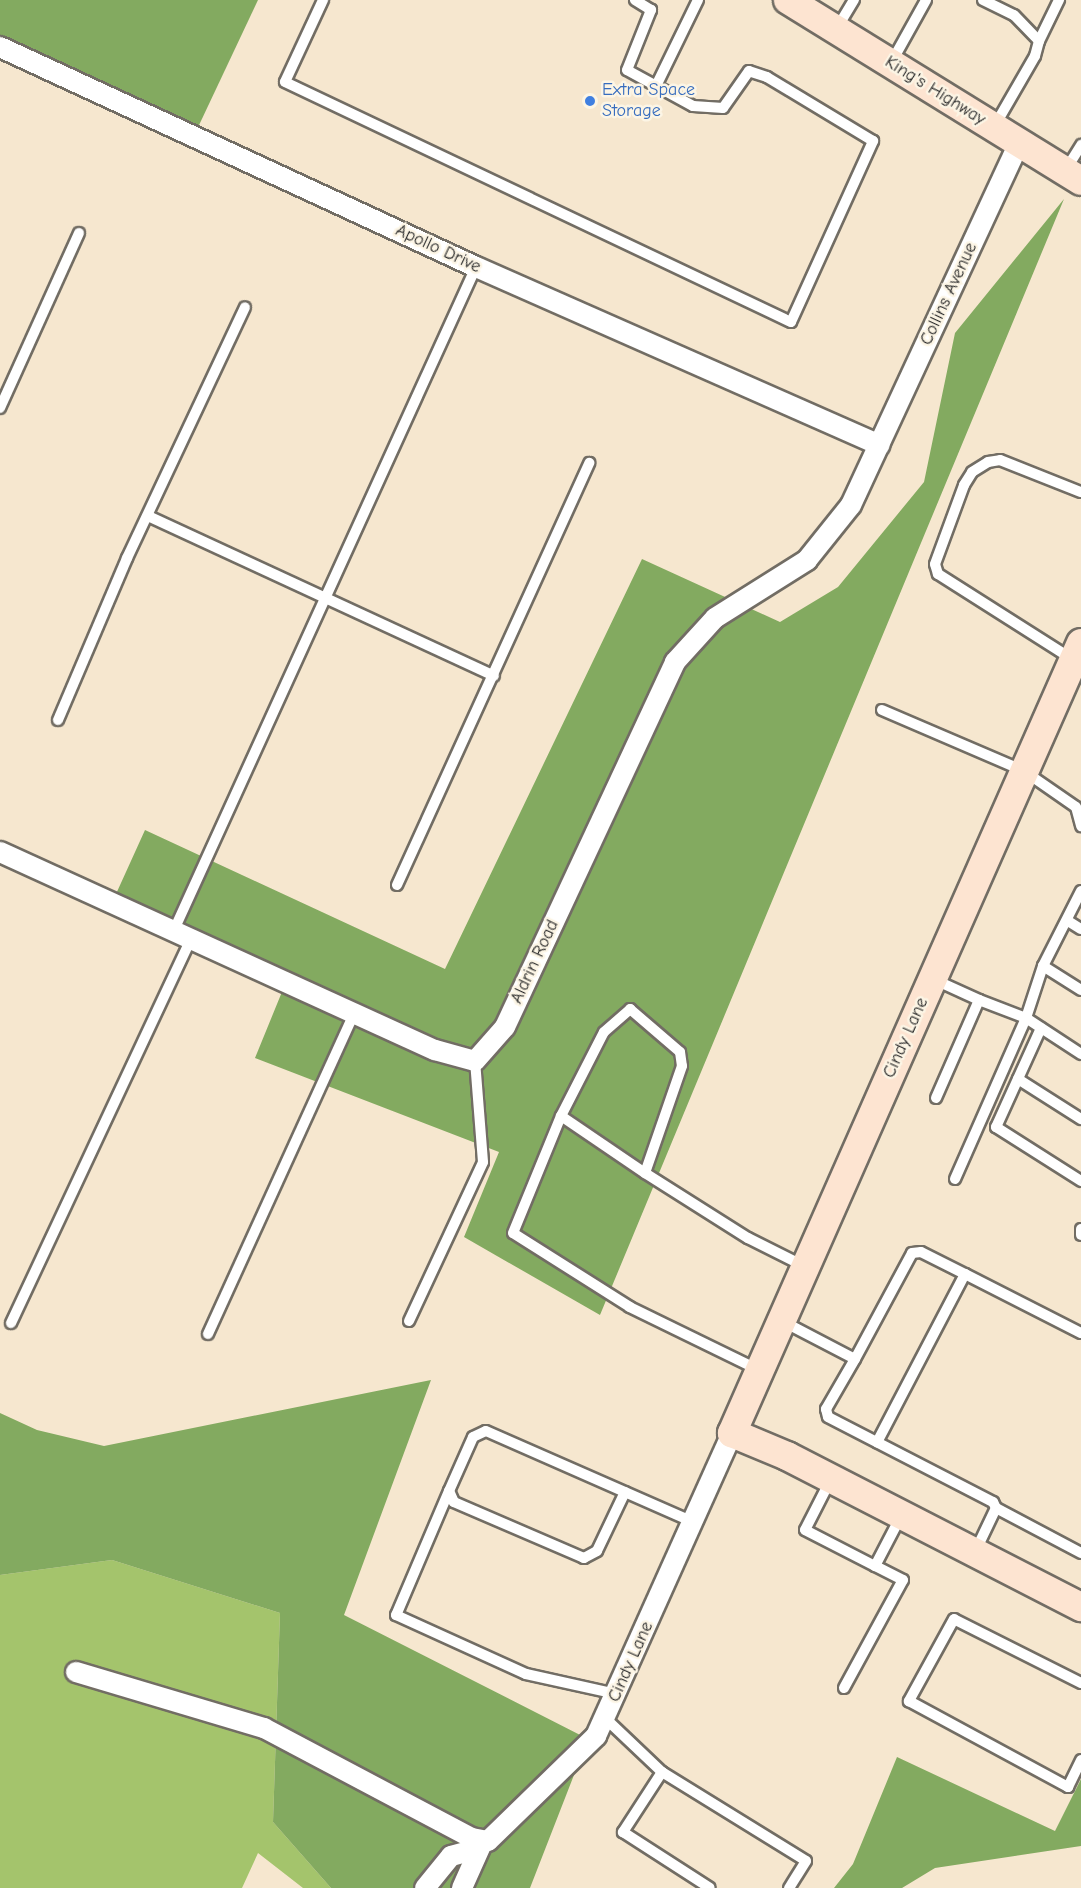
<!DOCTYPE html>
<style>
body{margin:0}
#map{position:relative;width:1081px;height:1888px;overflow:hidden;background:#f6e7cf;font-family:"Comic Neue",sans-serif}
div>[style]{position:absolute}
.green>*{inset:0;background:#a4c46c}
.forest>*{inset:0;background:#83aa60}
.roads{filter:drop-shadow(2px 0 #726d64) drop-shadow(-2px 0 #726d64) drop-shadow(0 2px #726d64) drop-shadow(0 -2px #726d64)}
.lane>*{height:10px;margin:-5px;padding:0 5px;transform-origin:5px;border-radius:5px;background:#fff}
.street>*{height:20px;margin:-10px;padding:0 10px;transform-origin:10px;border-radius:10px;background:#fff}
.secondary>*{height:28px;margin:-14px;padding:0 14px;transform-origin:14px;border-radius:14px;background:#fde4d1}
.dots>*{width:16px;height:16px;translate:-50% -50%;box-sizing:border-box;border:3px solid #fcf5e5;border-radius:50%}
span{translate:-50% -50%;white-space:nowrap;text-align:center;line-height:1.15;-webkit-text-stroke:5px #fcf5e5;paint-order:stroke}
.shop-label{font-size:18px;color:#366cbe}
.left{translate:0 -50%;text-align:left}
.street-label{font-size:18px;color:#2b2b2b}
</style>
<div id="map">
<div class="green">
<div style="clip-path:polygon(112px 1560px,280px 1613px,273px 1822px,331px 1888px,303px 1888px,258px 1853px,242px 1888px,0 1888px,0 1575px)"></div>
</div>
<div class="forest">
<div style="clip-path:polygon(0 0,258px 0,192px 140px,0 46px)"></div>
<div style="clip-path:polygon(1064px 199px,600px 1315px,464px 1237px,499px 1152px,255px 1058px,286px 982px,111px 905px,145px 830px,445px 969px,642px 559px,780px 622px,838px 587px,924px 482px,955px 333px)"></div>
<div style="clip-path:polygon(431px 1380px,344px 1615px,588px 1739px,530px 1888px,331px 1888px,273px 1822px,280px 1613px,112px 1560px,0 1575px,0 1413px,37px 1430px,104px 1446px)"></div>
<div style="clip-path:polygon(897px 1757px,1055px 1831px,1081px 1779px,1081px 1846px,935px 1868px,902px 1888px,834px 1888px,853px 1864px)"></div>
</div>
<div class="roads">
<div class="lane">
<div style="left:323px;top:0;width:90px;rotate:114.9deg"></div>
<div style="left:285px;top:82px;width:560px;rotate:25.38deg"></div>
<div style="left:791px;top:322px;width:199px;rotate:-65.6deg"></div>
<div style="left:873px;top:141px;width:124px;rotate:-148.9deg"></div>
<div style="left:767px;top:77px;width:19px;rotate:-162deg"></div>
<div style="left:749px;top:71px;width:45px;rotate:125.1deg"></div>
<div style="left:723px;top:108px;width:30px;rotate:-176deg"></div>
<div style="left:693px;top:106px;width:75px;rotate:-151.4deg"></div>
<div style="left:627px;top:70px;width:65px;rotate:-68.2deg"></div>
<div style="left:651px;top:10px;width:19px;rotate:-148deg"></div>
<div style="left:983px;top:0;width:34px;rotate:26deg"></div>
<div style="left:1014px;top:15px;width:36px;rotate:46deg"></div>
<div style="left:837px;top:28px;width:33px;rotate:-59deg"></div>
<div style="left:891px;top:63px;width:72px;rotate:-60.9deg"></div>
<div style="left:656px;top:86px;width:96px;rotate:-64deg"></div>
<div style="left:994px;top:127px;width:82px;rotate:-60deg"></div>
<div style="left:1035px;top:56px;width:16px;rotate:-75deg"></div>
<div style="left:1039px;top:41px;width:46px;rotate:-64deg"></div>
<div style="left:1065px;top:171px;width:31px;rotate:-58deg"></div>
<div style="left:0;top:408px;width:192px;rotate:-65.7deg"></div>
<div style="left:148px;top:516px;width:381px;rotate:24.8deg"></div>
<div style="left:1072px;top:659px;width:159px;rotate:-147.6deg"></div>
<div style="left:938px;top:574px;width:10px;rotate:-107deg"></div>
<div style="left:935px;top:564px;width:84px;rotate:-69.8deg"></div>
<div style="left:964px;top:485px;width:15px;rotate:-58deg"></div>
<div style="left:972px;top:472px;width:19px;rotate:-32deg"></div>
<div style="left:988px;top:462px;width:12px;rotate:-9deg"></div>
<div style="left:1000px;top:460px;width:87px;rotate:21.6deg"></div>
<div style="left:882px;top:710px;width:155px;rotate:23.2deg"></div>
<div style="left:1024px;top:771px;width:63px;rotate:34.7deg"></div>
<div style="left:1076px;top:807px;width:20px;rotate:75deg"></div>
<div style="left:58px;top:720px;width:176px;rotate:-66.9deg"></div>
<div style="left:127px;top:558px;width:277px;rotate:-64.8deg"></div>
<div style="left:397px;top:885px;width:464px;rotate:-65.5deg"></div>
<div style="left:1068px;top:921px;width:15px;rotate:32deg"></div>
<div style="left:174px;top:930px;width:729px;rotate:-65.51deg"></div>
<div style="left:1043px;top:966px;width:45px;rotate:32.3deg"></div>
<div style="left:933px;top:979px;width:51px;rotate:24.5deg"></div>
<div style="left:979px;top:1000px;width:107px;rotate:113.7deg"></div>
<div style="left:979px;top:1000px;width:50px;rotate:21deg"></div>
<div style="left:1026px;top:1018px;width:55px;rotate:-71.9deg"></div>
<div style="left:1043px;top:966px;width:84px;rotate:-63.1deg"></div>
<div style="left:1041px;top:1028px;width:109px;rotate:114.4deg"></div>
<div style="left:996px;top:1127px;width:101px;rotate:32.4deg"></div>
<div style="left:1018px;top:1079px;width:75px;rotate:32.4deg"></div>
<div style="left:561px;top:1116px;width:102px;rotate:34.2deg"></div>
<div style="left:955px;top:1179px;width:176px;rotate:-66.2deg"></div>
<div style="left:1026px;top:1018px;width:66px;rotate:33.2deg"></div>
<div style="left:1081px;top:1229px;width:6px;rotate:90deg"></div>
<div style="left:965px;top:1274px;width:130px;rotate:27deg"></div>
<div style="left:409px;top:1321px;width:175px;rotate:-65deg"></div>
<div style="left:483px;top:1162px;width:101px;rotate:-94.5deg"></div>
<div style="left:782px;top:1321px;width:82px;rotate:27.5deg"></div>
<div style="left:855px;top:1359px;width:58px;rotate:120.1deg"></div>
<div style="left:826px;top:1409px;width:8px;rotate:76deg"></div>
<div style="left:828px;top:1417px;width:186px;rotate:27.3deg"></div>
<div style="left:993px;top:1502px;width:7px;rotate:63deg"></div>
<div style="left:996px;top:1508px;width:49px;rotate:115.5deg"></div>
<div style="left:11px;top:1323px;width:424px;rotate:-64.9deg"></div>
<div style="left:208px;top:1334px;width:353px;rotate:-65.5deg"></div>
<div style="left:855px;top:1359px;width:120px;rotate:-61.7deg"></div>
<div style="left:912px;top:1253px;width:9px;rotate:-6deg"></div>
<div style="left:921px;top:1252px;width:49px;rotate:26.6deg"></div>
<div style="left:965px;top:1274px;width:190px;rotate:117.6deg"></div>
<div style="left:759px;top:1370px;width:144px;rotate:-154deg"></div>
<div style="left:630px;top:1307px;width:138px;rotate:-147.7deg"></div>
<div style="left:513px;top:1233px;width:126px;rotate:-67.7deg"></div>
<div style="left:561px;top:1116px;width:94px;rotate:-62.9deg"></div>
<div style="left:604px;top:1032px;width:35px;rotate:-41deg"></div>
<div style="left:630px;top:1009px;width:66px;rotate:40.7deg"></div>
<div style="left:680px;top:1052px;width:14px;rotate:82deg"></div>
<div style="left:682px;top:1066px;width:113px;rotate:109.1deg"></div>
<div style="left:645px;top:1173px;width:122px;rotate:32.3deg"></div>
<div style="left:748px;top:1238px;width:63px;rotate:26.6deg"></div>
<div style="left:831px;top:1479px;width:57px;rotate:117deg"></div>
<div style="left:805px;top:1530px;width:79px;rotate:27.2deg"></div>
<div style="left:875px;top:1566px;width:56px;rotate:-62.5deg"></div>
<div style="left:449px;top:1491px;width:135px;rotate:113.1deg"></div>
<div style="left:396px;top:1615px;width:143px;rotate:24.4deg"></div>
<div style="left:526px;top:1674px;width:92px;rotate:12.5deg"></div>
<div style="left:625px;top:1492px;width:65px;rotate:115.4deg"></div>
<div style="left:597px;top:1551px;width:15px;rotate:152deg"></div>
<div style="left:584px;top:1558px;width:142px;rotate:-156.7deg"></div>
<div style="left:454px;top:1502px;width:12px;rotate:-114deg"></div>
<div style="left:449px;top:1491px;width:59px;rotate:-66deg"></div>
<div style="left:473px;top:1437px;width:14px;rotate:-25deg"></div>
<div style="left:486px;top:1431px;width:226px;rotate:23.7deg"></div>
<div style="left:996px;top:1508px;width:96px;rotate:27.9deg"></div>
<div style="left:1081px;top:1683px;width:142px;rotate:-153.3deg"></div>
<div style="left:954px;top:1619px;width:94px;rotate:118.8deg"></div>
<div style="left:909px;top:1701px;width:181px;rotate:28.4deg"></div>
<div style="left:1068px;top:1787px;width:30px;rotate:-64deg"></div>
<div style="left:844px;top:1688px;width:123px;rotate:-61.4deg"></div>
<div style="left:903px;top:1580px;width:31px;rotate:-153deg"></div>
<div style="left:605px;top:1718px;width:79px;rotate:43.5deg"></div>
<div style="left:662px;top:1772px;width:169px;rotate:31.7deg"></div>
<div style="left:806px;top:1861px;width:32px;rotate:122deg"></div>
<div style="left:662px;top:1772px;width:72px;rotate:123deg"></div>
<div style="left:623px;top:1832px;width:103px;rotate:32.8deg"></div>
</div>
<div class="street">
<div style="left:0;top:47px;width:524px;rotate:24.81deg"></div>
<div style="left:476px;top:267px;width:441px;rotate:23.8deg"></div>
<div style="left:0;top:852px;width:478px;rotate:24.5deg"></div>
<div style="left:435px;top:1050px;width:41px;rotate:15.4deg"></div>
<div style="left:475px;top:1061px;width:45px;rotate:-48.6deg"></div>
<div style="left:505px;top:1027px;width:403px;rotate:-65deg"></div>
<div style="left:675px;top:662px;width:59px;rotate:-47.7deg"></div>
<div style="left:715px;top:618px;width:109px;rotate:-32.2deg"></div>
<div style="left:807px;top:560px;width:70px;rotate:-51.3deg"></div>
<div style="left:851px;top:505px;width:399px;rotate:-65.1deg"></div>
<div style="left:76px;top:1672px;width:196px;rotate:16.6deg"></div>
<div style="left:264px;top:1728px;width:235px;rotate:27.9deg"></div>
<div style="left:472px;top:1838px;width:16px;rotate:11deg"></div>
<div style="left:488px;top:1841px;width:151px;rotate:-44.2deg"></div>
<div style="left:596px;top:1736px;width:332px;rotate:-65.8deg"></div>
<div style="left:425px;top:1888px;width:41px;rotate:-50.9deg"></div>
<div style="left:451px;top:1856px;width:27px;rotate:-15deg"></div>
<div style="left:462px;top:1888px;width:51px;rotate:-65.9deg"></div>
</div>
<div class="secondary">
<div style="left:788px;top:0;width:344px;rotate:31.7deg"></div>
<div style="left:1081px;top:643px;width:864px;rotate:113.83deg"></div>
<div style="left:732px;top:1433px;width:60px;rotate:22.7deg"></div>
<div style="left:787px;top:1456px;width:331px;rotate:27.2deg"></div>
</div>
</div>
<div class="dots">
<div style="left:590px;top:101px;background:#3f7fe0"></div>
</div>
<div class="shop-label">
<span class="left" style="left:602px;top:101px">Extra Space<br>Storage</span>
</div>
<div class="street-label">
<span style="left:935px;top:91px;rotate:32deg">King's Highway</span>
<span style="left:438px;top:249px;rotate:25deg">Apollo Drive</span>
<span style="left:949px;top:294px;rotate:-65deg">Collins Avenue</span>
<span style="left:535px;top:962px;rotate:-65deg">Aldrin Road</span>
<span style="left:906px;top:1038px;rotate:-66deg">Cindy Lane</span>
<span style="left:631px;top:1662px;rotate:-66deg">Cindy Lane</span>
</div>
</div>
